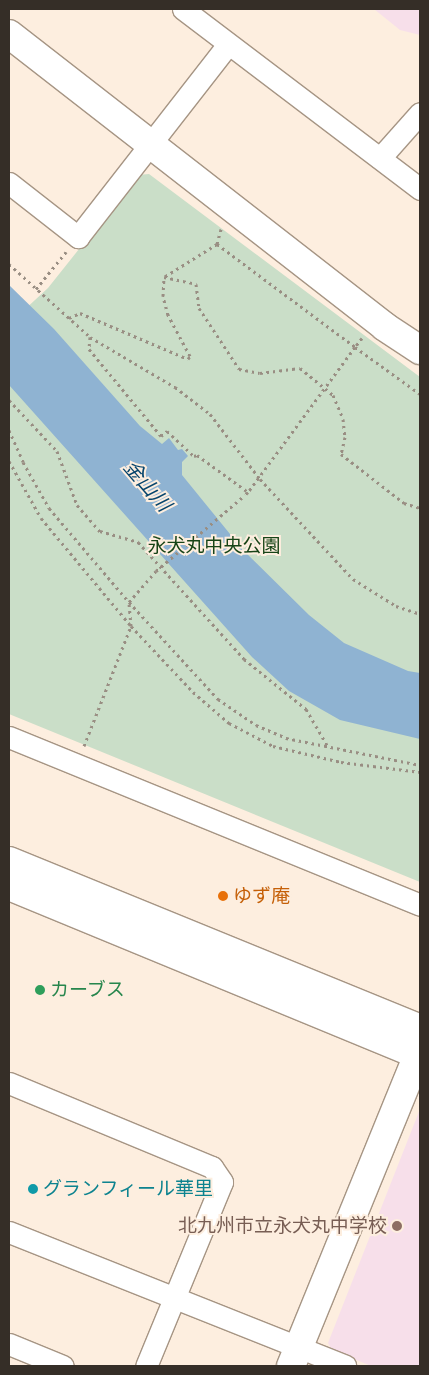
<!DOCTYPE html>
<meta charset="utf-8">
<style>
body{margin:0}
#map{position:relative;width:429px;height:1375px;overflow:hidden;background:#fdeedf;font-family:Jost,"Noto Sans JP",sans-serif}
div>[style]{position:absolute}
.education>*{inset:0;background:#f7dfea}
.green>*{inset:0;background:#cadec8}
.water>*{inset:0;background:#8fb3d2}
.path>*{height:3px;margin-top:-1.5px;transform-origin:0;background:repeating-linear-gradient(90deg,#998e83 0 2.5px,transparent 0 6.5px)}
.roads{filter:drop-shadow(1px 0 #a69584) drop-shadow(-1px 0 #a69584) drop-shadow(0 1px #a69584) drop-shadow(0 -1px #a69584)}
.minor>*{height:21px;margin:-10.5px;padding:0 10.5px;transform-origin:10.5px;border-radius:10.5px;background:#fff}
.tertiary>*{height:28px;margin:-14px;padding:0 14px;transform-origin:14px;border-radius:14px;background:#fff}
.path-bridge>*{height:3px;margin-top:-1.5px;transform-origin:0;background:repeating-linear-gradient(90deg,#998e83 0 2.5px,transparent 0 6.5px)}
.dots>*{width:14px;height:14px;translate:-50% -50%;box-sizing:border-box;border:2px solid #fdeedf;border-radius:50%}
span{translate:-50% -50%;white-space:nowrap;text-align:center;line-height:1.15;-webkit-text-stroke:4px #fdeedf;paint-order:stroke}
.park-label{font-size:19px;color:#174417}
.food-label{font-size:19px;color:#c56008}
.left{translate:0 -50%;text-align:left}
.leisure-label{font-size:19px;color:#27864d}
.culture-label{font-size:19px;color:#0d838f}
.education-label{font-size:19px;color:#785e54}
.right{translate:-100% -50%;text-align:right}
.water-label{font-size:20px;color:#06446c;font-style:italic}
.frame{position:absolute;inset:0;border:10px solid #352e27;pointer-events:none}
</style>
<div id="map">
<div class="education">
<div style="clip-path:polygon(374px 9px,420px 9px,420px 35px,400px 30px)"></div>
<div style="clip-path:polygon(420px 1109px,420px 1366px,371px 1366px,332px 1350px,328px 1343px)"></div>
</div>
<div class="green">
<div style="clip-path:polygon(149px 174px,420px 377px,420px 882px,9px 714px,9px 324px,48px 288px,138px 175px)"></div>
</div>
<div class="water">
<div style="clip-path:polygon(9px 285px,54px 329px,140px 426px,162px 444px,169px 438px,178px 450px,182px 449px,188px 456px,182px 462px,182px 475px,243px 550px,309px 615px,344px 643px,408px 671px,420px 673px,420px 739px,340px 720px,289px 691px,252px 657px,9px 385px)"></div>
</div>
<div class="path">
<div style="left:221px;top:229px;width:16px;rotate:105deg"></div>
<div style="left:217px;top:244px;width:62px;rotate:148.1deg"></div>
<div style="left:164px;top:277px;width:33px;rotate:12deg"></div>
<div style="left:196px;top:284px;width:24px;rotate:83deg"></div>
<div style="left:199px;top:308px;width:73px;rotate:56.7deg"></div>
<div style="left:239px;top:369px;width:21px;rotate:11deg"></div>
<div style="left:260px;top:373px;width:40px;rotate:-7.1deg"></div>
<div style="left:300px;top:368px;width:43px;rotate:39.3deg"></div>
<div style="left:333px;top:395px;width:26px;rotate:67deg"></div>
<div style="left:343px;top:419px;width:18px;rotate:84deg"></div>
<div style="left:345px;top:437px;width:17px;rotate:103deg"></div>
<div style="left:341px;top:454px;width:80px;rotate:37.9deg"></div>
<div style="left:404px;top:503px;width:17px;rotate:17deg"></div>
<div style="left:217px;top:244px;width:172px;rotate:36.7deg"></div>
<div style="left:355px;top:347px;width:180px;rotate:126.4deg"></div>
<div style="left:9px;top:264px;width:109px;rotate:42deg"></div>
<div style="left:90px;top:337px;width:99px;rotate:30.5deg"></div>
<div style="left:175px;top:387px;width:44px;rotate:37.6deg"></div>
<div style="left:210px;top:414px;width:82px;rotate:52.4deg"></div>
<div style="left:260px;top:479px;width:137px;rotate:47.1deg"></div>
<div style="left:353px;top:579px;width:51px;rotate:32.1deg"></div>
<div style="left:396px;top:606px;width:25px;rotate:18deg"></div>
<div style="left:36px;top:289px;width:48px;rotate:-51deg"></div>
<div style="left:69px;top:318px;width:12px;rotate:-24deg"></div>
<div style="left:80px;top:313px;width:117px;rotate:23.1deg"></div>
<div style="left:188px;top:359px;width:4px;rotate:-56deg"></div>
<div style="left:190px;top:356px;width:47px;rotate:-118.2deg"></div>
<div style="left:168px;top:315px;width:20px;rotate:-105deg"></div>
<div style="left:163px;top:296px;width:19px;rotate:-87deg"></div>
<div style="left:90px;top:337px;width:12px;rotate:95deg"></div>
<div style="left:89px;top:349px;width:113px;rotate:50.4deg"></div>
<div style="left:161px;top:436px;width:8px;rotate:-40deg"></div>
<div style="left:167px;top:431px;width:37px;rotate:43deg"></div>
<div style="left:194px;top:456px;width:3px;rotate:-18deg"></div>
<div style="left:197px;top:455px;width:63px;rotate:36deg"></div>
<div style="left:248px;top:492px;width:4px;rotate:135deg"></div>
<div style="left:362px;top:338px;width:11px;rotate:128deg"></div>
<div style="left:355px;top:347px;width:80px;rotate:35.9deg"></div>
<div style="left:9px;top:400px;width:70px;rotate:46.7deg"></div>
<div style="left:57px;top:451px;width:58px;rotate:69.7deg"></div>
<div style="left:77px;top:505px;width:35px;rotate:49deg"></div>
<div style="left:100px;top:531px;width:40px;rotate:16deg"></div>
<div style="left:138px;top:542px;width:158px;rotate:47.8deg"></div>
<div style="left:244px;top:659px;width:80px;rotate:38.9deg"></div>
<div style="left:306px;top:709px;width:42px;rotate:59.7deg"></div>
<div style="left:9px;top:430px;width:35px;rotate:66deg"></div>
<div style="left:23px;top:462px;width:53px;rotate:60.5deg"></div>
<div style="left:49px;top:508px;width:123px;rotate:49.6deg"></div>
<div style="left:129px;top:602px;width:132px;rotate:47.5deg"></div>
<div style="left:218px;top:699px;width:46px;rotate:34.4deg"></div>
<div style="left:256px;top:725px;width:33px;rotate:23deg"></div>
<div style="left:286px;top:738px;width:137px;rotate:11.4deg"></div>
<div style="left:9px;top:461px;width:65px;rotate:60.7deg"></div>
<div style="left:41px;top:518px;width:141px;rotate:50.2deg"></div>
<div style="left:131px;top:626px;width:24px;rotate:-95deg"></div>
<div style="left:129px;top:602px;width:41px;rotate:-48.9deg"></div>
<div style="left:84px;top:746px;width:129px;rotate:-68.6deg"></div>
<div style="left:131px;top:626px;width:91px;rotate:46.8deg"></div>
<div style="left:193px;top:692px;width:48px;rotate:40.7deg"></div>
<div style="left:229px;top:723px;width:50px;rotate:27.6deg"></div>
<div style="left:273px;top:746px;width:70px;rotate:13.2deg"></div>
<div style="left:341px;top:762px;width:80px;rotate:7.2deg"></div>
</div>
<div class="roads">
<div class="minor">
<div style="left:183px;top:9px;width:298px;rotate:37.2deg"></div>
<div style="left:380px;top:158px;width:60px;rotate:-48.4deg"></div>
<div style="left:9px;top:183px;width:88px;rotate:38deg"></div>
<div style="left:78px;top:237px;width:244px;rotate:-52.1deg"></div>
<div style="left:9px;top:737px;width:444px;rotate:22.2deg"></div>
<div style="left:9px;top:1083px;width:220px;rotate:22.5deg"></div>
<div style="left:212px;top:1167px;width:18px;rotate:56deg"></div>
<div style="left:222px;top:1182px;width:199px;rotate:112.4deg"></div>
<div style="left:9px;top:1232px;width:362px;rotate:21.7deg"></div>
<div style="left:9px;top:1344px;width:58px;rotate:22.2deg"></div>
</div>
<div class="tertiary">
<div style="left:9px;top:34px;width:477px;rotate:37.9deg"></div>
<div style="left:385px;top:327px;width:42px;rotate:33.3deg"></div>
<div style="left:9px;top:861px;width:444px;rotate:22.2deg"></div>
<div style="left:9px;top:886px;width:444px;rotate:22.4deg"></div>
<div style="left:291px;top:1366px;width:341px;rotate:-67.8deg"></div>
</div>
</div>
<div class="path-bridge">
<div style="left:156px;top:571px;width:117px;rotate:-40.5deg"></div>
</div>
<div class="dots">
<div style="left:223px;top:896px;background:#e8710a"></div>
<div style="left:40px;top:990px;background:#2e9e5b"></div>
<div style="left:33px;top:1189px;background:#0f9aa8"></div>
<div style="left:397px;top:1226px;background:#8d6e63"></div>
</div>
<div class="park-label">
<span style="left:214px;top:546px">永犬丸中央公園</span>
</div>
<div class="food-label">
<span class="left" style="left:233px;top:896px">ゆず庵</span>
</div>
<div class="leisure-label">
<span class="left" style="left:50px;top:990px">カーブス</span>
</div>
<div class="culture-label">
<span class="left" style="left:43px;top:1189px">グランフィール華里</span>
</div>
<div class="education-label">
<span class="right" style="left:387px;top:1226px">北九州市立永犬丸中学校</span>
</div>
<div class="water-label">
<span style="left:147px;top:486px;rotate:49deg">金山川</span>
</div>
<div class="frame"></div>
</div>
